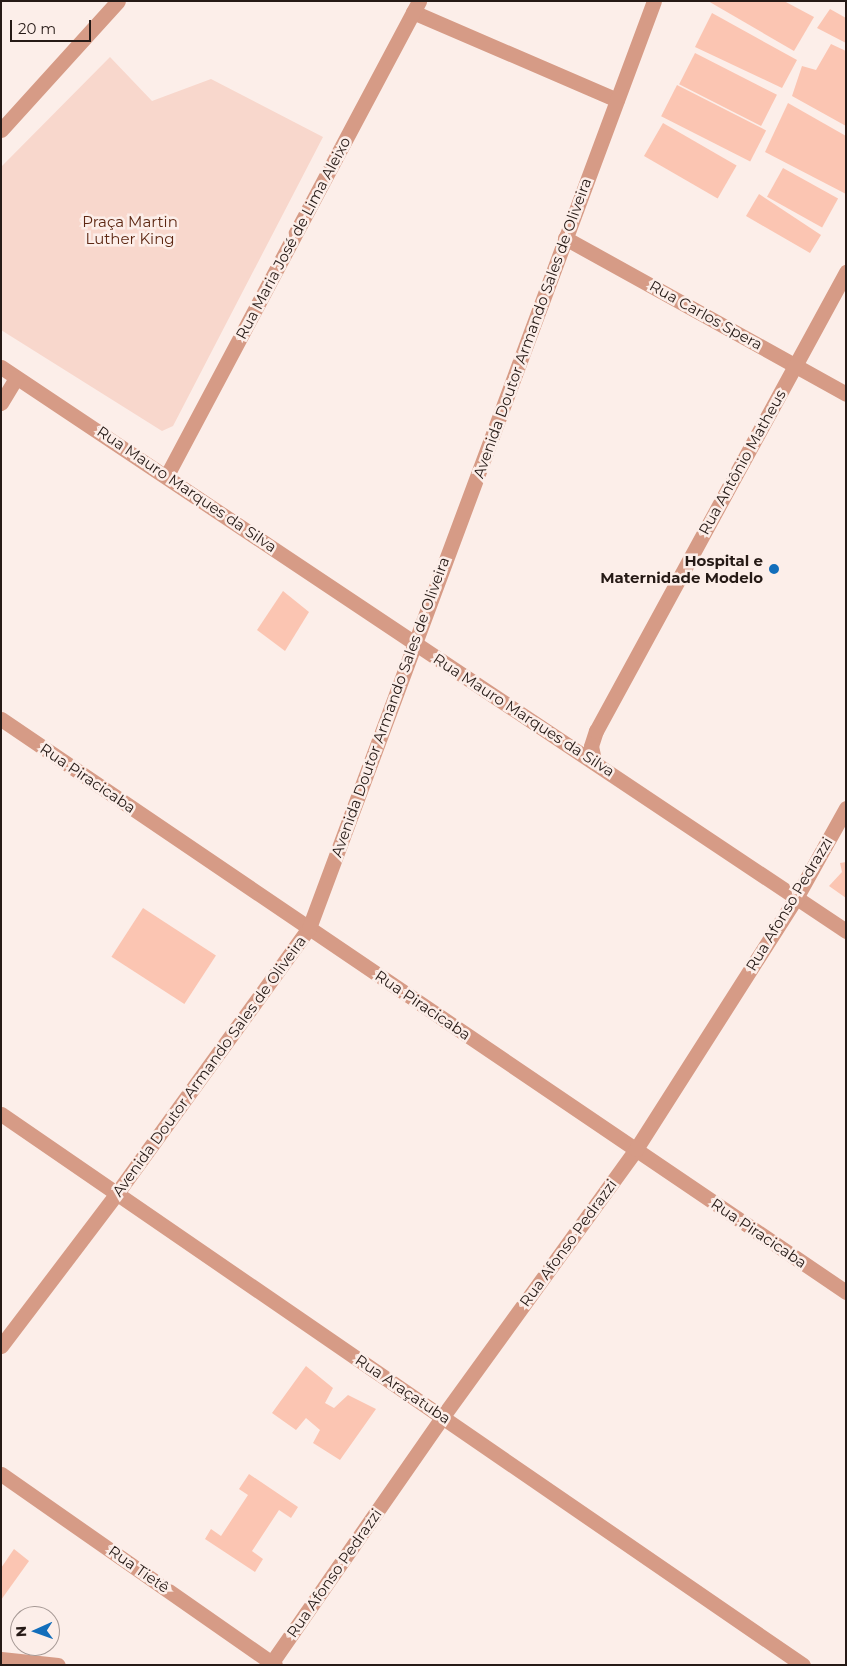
<!DOCTYPE html>
<meta charset="utf-8">
<style>
body{margin:0}
#map{position:relative;width:847px;height:1666px;overflow:hidden;background:#fceee9;font-family:Montserrat,sans-serif}
div>[style]{position:absolute}
.green>*{inset:0;background:#f8d7cc}
.building>*{inset:0;background:#fbc5b2;transform-origin:0 0}
.minor>*{height:15px;margin:-7.5px;padding:0 7.5px;transform-origin:7.5px;border-radius:7.5px;background:#d69b86}
.dots>*{width:14px;height:14px;translate:-50% -50%;box-sizing:border-box;border:2px solid #fceee9;border-radius:50%}
span{translate:-50% -50%;white-space:nowrap;text-align:center;line-height:1.15;-webkit-text-stroke:5px #fceee9;paint-order:stroke}
.park-label{font-size:15px;color:#5d2712}
.street-label{font-size:15px;color:#261a16}
.poi-label{font-size:15px;color:#261a16;font-weight:700}
.right{translate:-100% -50%;text-align:right}
.frame{position:absolute;inset:0;border:2px solid #261a16;pointer-events:none}
.north{position:absolute;left:10px;top:1606px;width:50px;height:50px;box-sizing:border-box;background:#fceee9;border:1px solid #a69995;border-radius:50%;rotate:268deg;font-size:14px;font-weight:700;line-height:20px;text-align:center;color:#261a16}
.north::after{content:'';display:block;margin:auto;width:18px;height:22px;background:#136ebb;clip-path:polygon(50% 0,100% 100%,50% 72%,0 100%)}
.scale{position:absolute;left:10px;top:20px;width:81px;height:22px;box-sizing:border-box;border:2px solid #261a16;border-top:0;padding-left:6px;font-size:15px;line-height:18px;white-space:nowrap;color:#261a16;-webkit-text-stroke:4px #fceee9;paint-order:stroke}
</style>
<div id="map">
<div class="green">
<div style="clip-path:polygon(110px 57px,152px 101px,211px 79px,323px 137px,173px 426px,162px 431px,1px 330px,1px 167px)"></div>
</div>
<div class="building">
<div style="clip-path:polygon(708px 1px,784px 1px,814px 17px,794px 51px)"></div>
<div style="clip-path:polygon(830px 9px,846px 18px,846px 43px,817px 28px)"></div>
<div style="clip-path:polygon(712px 13px,797px 60px,782px 88px,695px 47px)"></div>
<div style="clip-path:polygon(831px 44px,846px 51px,846px 126px,792px 96px,802px 66px,816px 70px)"></div>
<div style="left:695px;top:53px;width:92px;height:35px;rotate:27deg"></div>
<div style="left:677px;top:85px;width:100px;height:35px;rotate:27deg"></div>
<div style="clip-path:polygon(788px 103px,846px 136px,846px 194px,765px 152px)"></div>
<div style="left:663px;top:123px;width:85px;height:38px;rotate:30deg"></div>
<div style="left:783px;top:168px;width:63px;height:33px;rotate:29deg"></div>
<div style="clip-path:polygon(759px 194px,821px 235px,810px 253px,746px 216px)"></div>
<div style="clip-path:polygon(283px 591px,309px 612px,285px 651px,257px 630px)"></div>
<div style="clip-path:polygon(846px 862px,846px 898px,829px 886px,842px 872px,840px 863px)"></div>
<div style="left:143px;top:908px;width:87px;height:58px;rotate:33deg"></div>
<div style="clip-path:polygon(306px 1366px,333px 1388px,325px 1403px,334px 1408px,348px 1395px,376px 1409px,340px 1460px,313px 1443px,320px 1430px,306px 1418px,296px 1430px,272px 1413px)"></div>
<div style="clip-path:polygon(249px 1474px,298px 1507px,291px 1518px,279px 1510px,252px 1551px,263px 1559px,255px 1572px,205px 1539px,211px 1529px,221px 1536px,248px 1495px,239px 1489px)"></div>
<div style="clip-path:polygon(14px 1549px,29px 1561px,1px 1600px,1px 1568px)"></div>
</div>
<div class="minor">
<div style="left:413px;top:12px;width:222px;rotate:23.3deg"></div>
<div style="left:1px;top:130px;width:174px;rotate:-47.8deg"></div>
<div style="left:565px;top:238px;width:321px;rotate:29deg"></div>
<div style="left:1px;top:367px;width:1016px;rotate:33.72deg"></div>
<div style="left:1px;top:403px;width:29px;rotate:-59deg"></div>
<div style="left:167px;top:475px;width:537px;rotate:-62deg"></div>
<div style="left:1px;top:719px;width:1021px;rotate:34.14deg"></div>
<div style="left:594px;top:760px;width:14px;rotate:-102deg"></div>
<div style="left:591px;top:746px;width:16px;rotate:-72deg"></div>
<div style="left:596px;top:731px;width:523px;rotate:-61.42deg"></div>
<div style="left:1px;top:1114px;width:973px;rotate:34.49deg"></div>
<div style="left:1px;top:1346px;width:192px;rotate:-52.8deg"></div>
<div style="left:117px;top:1193px;width:327px;rotate:-54.1deg"></div>
<div style="left:309px;top:928px;width:989px;rotate:-69.59deg"></div>
<div style="left:1px;top:1474px;width:334px;rotate:34.9deg"></div>
<div style="left:1px;top:1659px;width:57px;rotate:6deg"></div>
<div style="left:270px;top:1665px;width:303px;rotate:-55.2deg"></div>
<div style="left:443px;top:1416px;width:329px;rotate:-54.1deg"></div>
<div style="left:636px;top:1149px;width:298px;rotate:-57.5deg"></div>
<div style="left:796px;top:898px;width:103px;rotate:-60.9deg"></div>
</div>
<div class="dots">
<div style="left:774px;top:569px;background:#136ebb"></div>
</div>
<div class="park-label">
<span style="left:130px;top:230px">Praça Martin<br>Luther King</span>
</div>
<div class="street-label">
<span style="left:293px;top:238px;rotate:-62deg">Rua Maria José de Lima Aleixo</span>
<span style="left:706px;top:315px;rotate:29deg">Rua Carlos Spera</span>
<span style="left:532px;top:328px;rotate:-70deg">Avenida Doutor Armando Sales de Oliveira</span>
<span style="left:742px;top:462px;rotate:-61deg">Rua Antônio Matheus</span>
<span style="left:187px;top:489px;rotate:34deg">Rua Mauro Marques da Silva</span>
<span style="left:390px;top:707px;rotate:-70deg">Avenida Doutor Armando Sales de Oliveira</span>
<span style="left:524px;top:715px;rotate:33deg">Rua Mauro Marques da Silva</span>
<span style="left:88px;top:778px;rotate:34deg">Rua Piracicaba</span>
<span style="left:789px;top:904px;rotate:-59deg">Rua Afonso Pedrazzi</span>
<span style="left:423px;top:1005px;rotate:34deg">Rua Piracicaba</span>
<span style="left:209px;top:1066px;rotate:-54deg">Avenida Doutor Armando Sales de Oliveira</span>
<span style="left:759px;top:1233px;rotate:34deg">Rua Piracicaba</span>
<span style="left:568px;top:1243px;rotate:-54deg">Rua Afonso Pedrazzi</span>
<span style="left:403px;top:1389px;rotate:34deg">Rua Araçatuba</span>
<span style="left:139px;top:1569px;rotate:35deg">Rua Tietê</span>
<span style="left:334px;top:1573px;rotate:-55deg">Rua Afonso Pedrazzi</span>
</div>
<div class="poi-label">
<span class="right" style="left:763px;top:569px">Hospital e<br>Maternidade Modelo</span>
</div>
<div class="frame"></div>
<div class="north">N</div>
<div class="scale">20 m</div>
</div>
